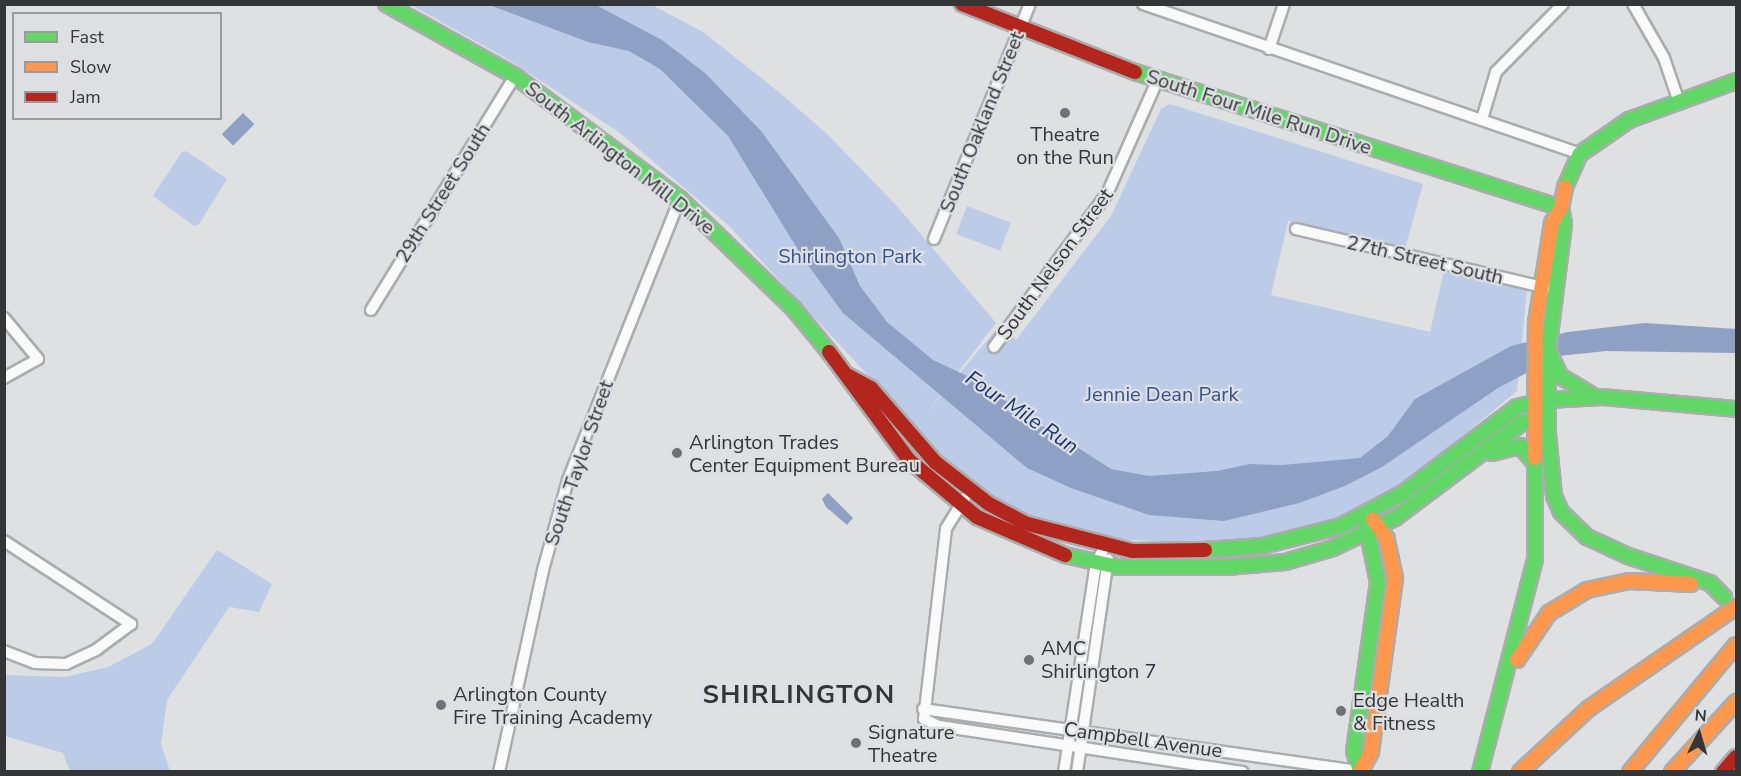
<!DOCTYPE html>
<style>
body{margin:0}
#map{position:relative;width:1741px;height:776px;overflow:hidden;background:#dee0e2;font-family:"Nunito Sans",sans-serif}
div>[style]{position:absolute}
.green>*{inset:0;background:#bccbe8;transform-origin:0 0}
.water>*{inset:0;background:#8ea0c4;transform-origin:0 0}
.roads{filter:drop-shadow(2px 0 #aaacad) drop-shadow(-2px 0 #aaacad) drop-shadow(0 2px #aaacad) drop-shadow(0 -2px #aaacad)}
.street>*{height:10px;margin:-5px;padding:0 5px;transform-origin:5px;border-radius:5px;background:#fafafb}
.fast>*{height:14px;margin:-7px;padding:0 7px;transform-origin:7px;border-radius:7px;background:#63d668}
.slow>*{height:14px;margin:-7px;padding:0 7px;transform-origin:7px;border-radius:7px;background:#ff974d}
.jam>*{height:14px;margin:-7px;padding:0 7px;transform-origin:7px;border-radius:7px;background:#b3261e}
.dots>*{width:16px;height:16px;translate:-50% -50%;box-sizing:border-box;border:3px solid #dddfe3;border-radius:50%}
span{translate:-50% -50%;white-space:nowrap;text-align:center;line-height:1.15;-webkit-text-stroke:4.5px #dddfe3;paint-order:stroke}
.street-label{font-size:20px;color:#343537}
.poi-label{font-size:20px;color:#343537}
.left{translate:0 -50%;text-align:left}
.park-label{font-size:20px;color:#335292}
.water-label{font-size:21px;color:#183471;font-style:italic}
.district-label{font-size:26px;color:#343537;font-weight:700;letter-spacing:1.5px}
.frame{position:absolute;inset:0;border:6px solid #343537;pointer-events:none}
.legend{position:absolute;left:12px;top:12px;width:210px;height:108px;box-sizing:border-box;background:#dddfe3;border:2px solid #999b9e;margin:0;padding:8px 10px;list-style:none;font-size:18px;color:#343537}
.legend li{display:flex;align-items:center;gap:12px;height:30px}
.legend b{width:30px;border:2px solid #999b9e}
.north{position:absolute;left:1669px;top:704px;width:60px;height:60px;-webkit-text-stroke:4px #dddfe3;paint-order:stroke;rotate:5deg;font-size:16px;font-weight:700;line-height:24px;text-align:center;color:#343537}
.north::after{content:'';display:block;margin:auto;width:21px;height:27px;background:#343537;clip-path:polygon(50% 0,100% 100%,50% 72%,0 100%)}
</style>
<div id="map">
<div class="green">
<div style="clip-path:polygon(411px 5px,652px 5px,703px 32px,780px 93px,827px 134px,896px 205px,996px 323px,925px 415px,1000px 325px,1016px 340px,1111px 216px,1161px 109px,1170px 104px,1423px 184px,1405px 249px,1288px 221px,1271px 295px,1430px 332px,1444px 271px,1527px 290px,1517px 391px,1393px 493px,1311px 530px,1214px 544px,1114px 539px,1072px 531px,1015px 509px,962px 476px,729px 226px,620px 133px,509px 60px)"></div>
<div style="clip-path:polygon(186px 151px,227px 179px,199px 224px,194px 226px,153px 196px,181px 153px)"></div>
<div style="left:967px;top:206px;width:47px;height:30px;rotate:21deg"></div>
<div style="clip-path:polygon(217px 550px,272px 584px,259px 612px,229px 607px,167px 700px,161px 744px,170px 771px,70px 771px,63px 753px,5px 736px,5px 675px,65px 677px,108px 667px,152px 644px)"></div>
</div>
<div class="water">
<div style="clip-path:polygon(489px 5px,596px 5px,662px 40px,705px 73px,761px 131px,839px 238px,860px 286px,887px 322px,933px 360px,967px 376px,1111px 469px,1149px 476px,1217px 471px,1250px 464px,1282px 465px,1360px 458px,1388px 436px,1415px 399px,1511px 346px,1568px 332px,1645px 323px,1736px 329px,1736px 353px,1606px 351px,1559px 356px,1498px 388px,1382px 467px,1345px 486px,1299px 503px,1224px 521px,1149px 515px,1071px 488px,1027px 468px,843px 313px,805px 261px,728px 136px,660px 69px,629px 51px,588px 42px)"></div>
<div style="left:243px;top:113px;width:16px;height:30px;rotate:45deg"></div>
<div style="clip-path:polygon(828px 493px,853px 518px,847px 525px,826px 507px,822px 499px)"></div>
</div>
<div class="roads">
<div class="street">
<div style="left:1143px;top:4px;width:462px;rotate:18.9deg"></div>
<div style="left:1633px;top:4px;width:62px;rotate:60.1deg"></div>
<div style="left:1664px;top:58px;width:46px;rotate:71.2deg"></div>
<div style="left:1269px;top:49px;width:47px;rotate:-71.6deg"></div>
<div style="left:1482px;top:119px;width:49px;rotate:-73.4deg"></div>
<div style="left:1496px;top:72px;width:95px;rotate:-45.4deg"></div>
<div style="left:1296px;top:229px;width:259px;rotate:13.2deg"></div>
<div style="left:934px;top:239px;width:254px;rotate:-67.8deg"></div>
<div style="left:371px;top:310px;width:275px;rotate:-58.4deg"></div>
<div style="left:4px;top:318px;width:53px;rotate:50.3deg"></div>
<div style="left:38px;top:359px;width:39px;rotate:151deg"></div>
<div style="left:994px;top:347px;width:190px;rotate:-53.6deg"></div>
<div style="left:1107px;top:194px;width:124px;rotate:-66.1deg"></div>
<div style="left:965px;top:498px;width:36px;rotate:122deg"></div>
<div style="left:946px;top:529px;width:191px;rotate:96.6deg"></div>
<div style="left:924px;top:719px;width:17px;rotate:25deg"></div>
<div style="left:939px;top:726px;width:307px;rotate:8.6deg"></div>
<div style="left:4px;top:541px;width:152px;rotate:33.2deg"></div>
<div style="left:131px;top:624px;width:44px;rotate:143.4deg"></div>
<div style="left:96px;top:650px;width:33px;rotate:155deg"></div>
<div style="left:66px;top:664px;width:31px;rotate:-178deg"></div>
<div style="left:35px;top:663px;width:33px;rotate:-159deg"></div>
<div style="left:923px;top:709px;width:441px;rotate:8.1deg"></div>
<div style="left:499px;top:772px;width:207px;rotate:-77.7deg"></div>
<div style="left:543px;top:570px;width:93px;rotate:-74.5deg"></div>
<div style="left:568px;top:480px;width:302px;rotate:-68.3deg"></div>
<div style="left:1064px;top:772px;width:211px;rotate:-81.3deg"></div>
<div style="left:1096px;top:563px;width:19px;rotate:-62deg"></div>
<div style="left:1077px;top:772px;width:215px;rotate:-81.7deg"></div>
</div>
<div class="fast">
<div style="left:386px;top:4px;width:148px;rotate:29.2deg"></div>
<div style="left:515px;top:76px;width:206px;rotate:36.7deg"></div>
<div style="left:680px;top:199px;width:158px;rotate:44deg"></div>
<div style="left:794px;top:309px;width:55px;rotate:50.9deg"></div>
<div style="left:1135px;top:72px;width:447px;rotate:17.7deg"></div>
<div style="left:1565px;top:187px;width:36px;rotate:-66deg"></div>
<div style="left:1580px;top:154px;width:60px;rotate:-34.8deg"></div>
<div style="left:1629px;top:120px;width:114px;rotate:-20deg"></div>
<div style="left:1561px;top:208px;width:16px;rotate:79deg"></div>
<div style="left:1564px;top:224px;width:127px;rotate:97.2deg"></div>
<div style="left:1548px;top:350px;width:84px;rotate:90deg"></div>
<div style="left:1548px;top:434px;width:62px;rotate:84.5deg"></div>
<div style="left:1554px;top:496px;width:17px;rotate:66deg"></div>
<div style="left:1561px;top:512px;width:36px;rotate:44deg"></div>
<div style="left:1587px;top:537px;width:45px;rotate:24.9deg"></div>
<div style="left:1628px;top:556px;width:86px;rotate:18.2deg"></div>
<div style="left:1710px;top:583px;width:20px;rotate:45deg"></div>
<div style="left:1548px;top:350px;width:29px;rotate:65deg"></div>
<div style="left:1560px;top:376px;width:35px;rotate:31deg"></div>
<div style="left:1547px;top:400px;width:55px;rotate:-3.1deg"></div>
<div style="left:1602px;top:397px;width:135px;rotate:5.1deg"></div>
<div style="left:1492px;top:453px;width:29px;rotate:-14deg"></div>
<div style="left:1520px;top:446px;width:23px;rotate:49deg"></div>
<div style="left:1205px;top:550px;width:57px;rotate:-4deg"></div>
<div style="left:1262px;top:546px;width:81px;rotate:-14.2deg"></div>
<div style="left:1341px;top:526px;width:70px;rotate:-28deg"></div>
<div style="left:1403px;top:493px;width:143px;rotate:-37deg"></div>
<div style="left:1517px;top:407px;width:27px;rotate:-13deg"></div>
<div style="left:1065px;top:555px;width:54px;rotate:12.8deg"></div>
<div style="left:1118px;top:567px;width:109px"></div>
<div style="left:1227px;top:567px;width:58px;rotate:-4.9deg"></div>
<div style="left:1285px;top:562px;width:50px;rotate:-16.3deg"></div>
<div style="left:1333px;top:548px;width:69px;rotate:-25.8deg"></div>
<div style="left:1395px;top:518px;width:160px;rotate:-36.9deg"></div>
<div style="left:1523px;top:422px;width:24px;rotate:-2deg"></div>
<div style="left:1360px;top:771px;width:21px;rotate:-107deg"></div>
<div style="left:1354px;top:751px;width:171px;rotate:-81.9deg"></div>
<div style="left:1378px;top:582px;width:59px;rotate:-101.7deg"></div>
<div style="left:1480px;top:772px;width:220px;rotate:-75.5deg"></div>
<div style="left:1535px;top:559px;width:101px;rotate:-90deg"></div>
</div>
<div class="slow">
<div style="left:1535px;top:458px;width:136px;rotate:-89.6deg"></div>
<div style="left:1536px;top:322px;width:100px;rotate:-80.8deg"></div>
<div style="left:1552px;top:223px;width:17px;rotate:-59deg"></div>
<div style="left:1561px;top:208px;width:21px;rotate:-79deg"></div>
<div style="left:1517px;top:660px;width:57px;rotate:-55.8deg"></div>
<div style="left:1549px;top:613px;width:44px;rotate:-31.2deg"></div>
<div style="left:1587px;top:590px;width:43px;rotate:-12.1deg"></div>
<div style="left:1629px;top:581px;width:62px;rotate:2.8deg"></div>
<div style="left:1360px;top:772px;width:23px;rotate:-61deg"></div>
<div style="left:1371px;top:752px;width:176px;rotate:-82.1deg"></div>
<div style="left:1395px;top:578px;width:40px;rotate:-102deg"></div>
<div style="left:1387px;top:539px;width:24px;rotate:-126deg"></div>
<div style="left:1520px;top:772px;width:93px;rotate:-42.8deg"></div>
<div style="left:1588px;top:709px;width:180px;rotate:-34.6deg"></div>
<div style="left:1630px;top:772px;width:165px;rotate:-50.2deg"></div>
<div style="left:1672px;top:772px;width:95px;rotate:-47.6deg"></div>
</div>
<div class="jam">
<div style="left:962px;top:4px;width:186px;rotate:21.5deg"></div>
<div style="left:829px;top:352px;width:134px;rotate:53.5deg"></div>
<div style="left:909px;top:460px;width:89px;rotate:40deg"></div>
<div style="left:977px;top:517px;width:96px;rotate:23.4deg"></div>
<div style="left:849px;top:376px;width:25px;rotate:29deg"></div>
<div style="left:871px;top:388px;width:98px;rotate:49.1deg"></div>
<div style="left:935px;top:462px;width:68px;rotate:37.9deg"></div>
<div style="left:989px;top:504px;width:40px;rotate:28deg"></div>
<div style="left:1024px;top:523px;width:112px;rotate:14.5deg"></div>
<div style="left:1132px;top:551px;width:73px;rotate:-0.8deg"></div>
<div style="left:1723px;top:772px;width:20px;rotate:-49deg"></div>
</div>
</div>
<div class="dots">
<div style="left:1065px;top:113px;background:#707173"></div>
<div style="left:677px;top:453px;background:#707173"></div>
<div style="left:1029px;top:660px;background:#707173"></div>
<div style="left:441px;top:705px;background:#707173"></div>
<div style="left:1341px;top:711px;background:#707173"></div>
<div style="left:856px;top:743px;background:#707173"></div>
</div>
<div class="street-label">
<span style="left:1259px;top:112px;rotate:18deg">South Four Mile Run Drive</span>
<span style="left:982px;top:122px;rotate:-68deg">South Oakland Street</span>
<span style="left:620px;top:158px;rotate:38deg">South Arlington Mill Drive</span>
<span style="left:443px;top:193px;rotate:-58deg">29th Street South</span>
<span style="left:1425px;top:260px;rotate:13deg">27th Street South</span>
<span style="left:1055px;top:264px;rotate:-54deg">South Nelson Street</span>
<span style="left:579px;top:463px;rotate:-71deg">South Taylor Street</span>
<span style="left:1143px;top:740px;rotate:8deg">Campbell Avenue</span>
</div>
<div class="poi-label">
<span style="left:1065px;top:146px">Theatre<br>on the Run</span>
<span class="left" style="left:689px;top:454px">Arlington Trades<br>Center Equipment Bureau</span>
<span class="left" style="left:1041px;top:660px">AMC<br>Shirlington 7</span>
<span class="left" style="left:453px;top:706px">Arlington County<br>Fire Training Academy</span>
<span class="left" style="left:1353px;top:712px">Edge Health<br>&amp; Fitness</span>
<span class="left" style="left:868px;top:744px">Signature<br>Theatre</span>
</div>
<div class="park-label">
<span style="left:850px;top:256px">Shirlington Park</span>
<span style="left:1162px;top:394px">Jennie Dean Park</span>
</div>
<div class="water-label">
<span style="left:1022px;top:412px;rotate:34deg">Four Mile Run</span>
</div>
<div class="district-label">
<span style="left:799px;top:695px">SHIRLINGTON</span>
</div>
<div class="frame"></div>
<ul class="legend">
<li><b style="height:8px;background:#63d668"></b>Fast</li>
<li><b style="height:8px;background:#ff974d"></b>Slow</li>
<li><b style="height:8px;background:#b3261e"></b>Jam</li>
</ul>
<div class="north">N</div>
</div>
